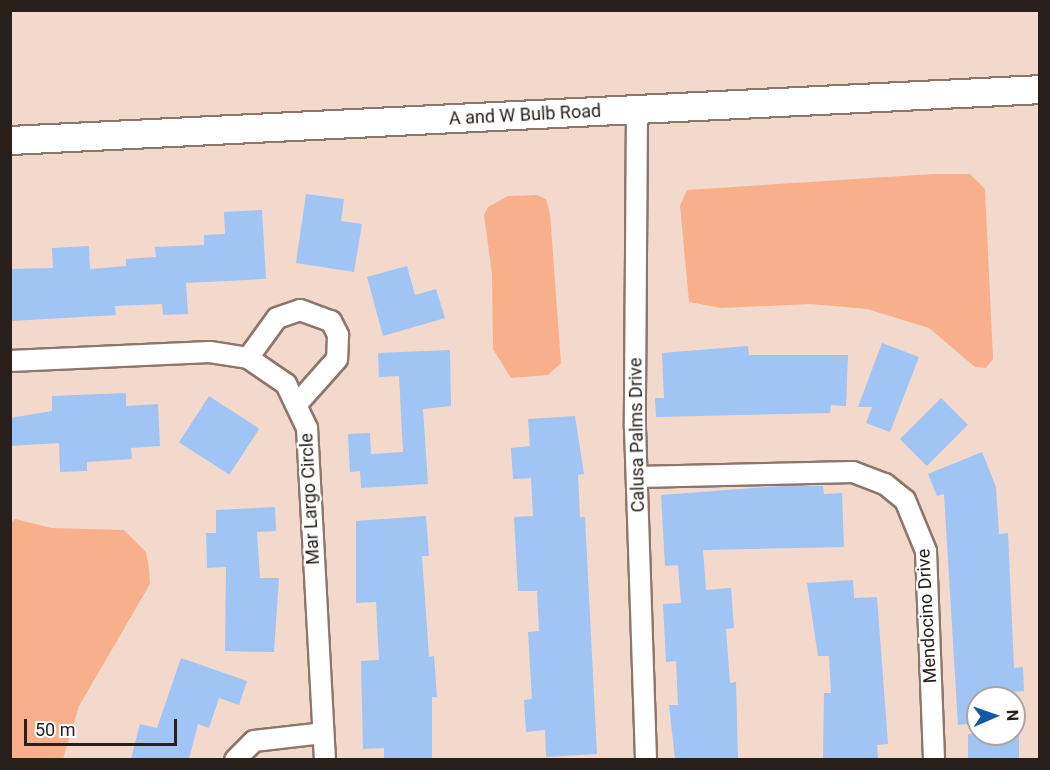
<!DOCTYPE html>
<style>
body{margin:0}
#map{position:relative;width:1050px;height:770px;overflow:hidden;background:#f2d9cc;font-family:Roboto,sans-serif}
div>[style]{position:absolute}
.water>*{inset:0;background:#f8b08c}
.building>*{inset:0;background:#a0c4f3;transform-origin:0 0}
.roads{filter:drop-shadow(2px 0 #8d766b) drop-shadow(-2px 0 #8d766b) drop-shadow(0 2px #8d766b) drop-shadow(0 -2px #8d766b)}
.street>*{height:20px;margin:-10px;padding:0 10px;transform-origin:10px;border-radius:10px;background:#fff}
.secondary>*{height:27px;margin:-13.5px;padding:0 13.5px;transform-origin:13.5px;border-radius:13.5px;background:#fff}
span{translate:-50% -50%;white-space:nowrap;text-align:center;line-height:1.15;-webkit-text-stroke:4.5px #fff;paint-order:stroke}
.street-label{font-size:18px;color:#29201c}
.frame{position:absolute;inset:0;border:12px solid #29201c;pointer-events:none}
.north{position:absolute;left:966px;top:686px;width:60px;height:60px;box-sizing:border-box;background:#fff;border:2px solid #a9a6a4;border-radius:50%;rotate:88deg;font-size:16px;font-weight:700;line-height:24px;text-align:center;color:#29201c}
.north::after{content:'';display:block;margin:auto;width:21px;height:27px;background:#1558a8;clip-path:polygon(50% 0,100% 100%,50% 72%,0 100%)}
.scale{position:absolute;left:24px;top:719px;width:153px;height:27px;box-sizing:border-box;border:3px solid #29201c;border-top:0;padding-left:8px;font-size:18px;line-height:21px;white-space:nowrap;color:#29201c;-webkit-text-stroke:4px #fff;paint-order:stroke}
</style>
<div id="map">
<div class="water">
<div style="clip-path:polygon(933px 174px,970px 174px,985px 189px,993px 359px,986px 368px,975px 367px,929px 328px,867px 309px,811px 304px,721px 308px,689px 302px,680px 206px,687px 190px)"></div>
<div style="clip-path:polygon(537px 195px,546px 199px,550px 214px,561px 363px,548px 375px,511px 378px,493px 349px,492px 274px,484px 215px,488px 207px,508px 196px)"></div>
<div style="clip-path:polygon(15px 519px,52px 528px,124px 530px,146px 552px,149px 568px,150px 584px,79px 706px,63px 759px,11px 759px,10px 525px)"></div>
</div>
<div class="building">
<div style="clip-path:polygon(306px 194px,344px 199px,341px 221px,362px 224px,354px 272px,296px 263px)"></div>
<div style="clip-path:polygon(262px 210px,266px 279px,186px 283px,188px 314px,163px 315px,162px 304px,115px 306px,116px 315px,11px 321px,10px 269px,53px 268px,52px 248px,89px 246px,90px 269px,126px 266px,126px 259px,156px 257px,155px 247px,204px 245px,204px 235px,225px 234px,224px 212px)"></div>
<div style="clip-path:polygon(407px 266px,415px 295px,436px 289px,445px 318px,383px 336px,367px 277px)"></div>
<div style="clip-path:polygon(882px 343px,919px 357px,890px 432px,866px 423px,872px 407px,858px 407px)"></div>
<div style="clip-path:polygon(748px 346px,749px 355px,848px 355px,846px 406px,831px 405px,830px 413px,656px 417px,655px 398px,664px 398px,662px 353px)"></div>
<div style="clip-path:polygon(450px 350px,451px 406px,423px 409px,428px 484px,361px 488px,360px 471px,350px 472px,348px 434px,370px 433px,371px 454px,403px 452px,399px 376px,379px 377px,378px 353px)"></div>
<div style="clip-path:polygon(126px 393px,126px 406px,158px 404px,160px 446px,131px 448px,132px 459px,87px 462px,87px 471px,60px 472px,59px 443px,10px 446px,10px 418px,52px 411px,52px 396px)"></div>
<div style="left:209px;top:396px;width:60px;height:55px;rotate:33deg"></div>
<div style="left:941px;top:398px;width:38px;height:58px;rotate:45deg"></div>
<div style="clip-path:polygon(575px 416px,584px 474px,578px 475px,580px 517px,585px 517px,597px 754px,546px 757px,545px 730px,526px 732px,524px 700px,532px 699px,528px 632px,539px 631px,537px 591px,518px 591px,514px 517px,533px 516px,531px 478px,513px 479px,511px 448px,530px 446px,528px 419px)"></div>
<div style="clip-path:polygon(982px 452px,996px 487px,999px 534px,1008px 533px,1014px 668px,1023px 667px,1024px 691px,978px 694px,978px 723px,958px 725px,944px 494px,937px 496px,928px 474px)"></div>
<div style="clip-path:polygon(793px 485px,823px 486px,824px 494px,842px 493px,844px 547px,703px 550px,706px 590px,731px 588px,734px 628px,726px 629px,730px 683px,736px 682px,738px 759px,675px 759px,669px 705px,678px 705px,676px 661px,666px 662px,663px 604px,681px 603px,678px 565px,665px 566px,661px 495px)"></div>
<div style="clip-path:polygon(275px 507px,276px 531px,257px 532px,260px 578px,279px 578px,274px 652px,225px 651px,226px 567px,207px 568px,206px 533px,216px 533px,216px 510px)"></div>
<div style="clip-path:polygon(426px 516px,429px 556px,422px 556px,429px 657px,434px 656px,437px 697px,432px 697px,432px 759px,384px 759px,384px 748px,363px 749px,361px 661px,379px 660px,376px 602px,356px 603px,356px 521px)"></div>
<div style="clip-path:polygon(853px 580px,854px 598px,877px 597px,888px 744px,877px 745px,878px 758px,823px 759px,824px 693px,831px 693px,829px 656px,818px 656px,807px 583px)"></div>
<div style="clip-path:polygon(181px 658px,247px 681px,239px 705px,219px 698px,209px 728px,198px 724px,189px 759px,131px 759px,140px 724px,157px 728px)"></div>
<div style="left:968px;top:734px;width:51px;height:25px"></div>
</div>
<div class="roads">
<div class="street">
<div style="left:637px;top:110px;width:318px;rotate:90.4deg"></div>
<div style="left:635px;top:428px;width:332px;rotate:88.1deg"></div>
<div style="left:248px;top:358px;width:49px;rotate:-54.1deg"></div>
<div style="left:277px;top:318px;width:24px;rotate:-19deg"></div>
<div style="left:300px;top:310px;width:33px;rotate:20deg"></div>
<div style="left:331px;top:321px;width:16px;rotate:63deg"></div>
<div style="left:338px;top:335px;width:24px;rotate:92deg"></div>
<div style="left:337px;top:359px;width:59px;rotate:131.6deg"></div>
<div style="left:10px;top:361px;width:200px;rotate:-2.6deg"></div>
<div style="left:210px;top:352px;width:38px;rotate:9deg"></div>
<div style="left:248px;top:358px;width:46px;rotate:34.4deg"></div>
<div style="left:286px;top:384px;width:49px;rotate:64.5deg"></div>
<div style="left:307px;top:428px;width:332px;rotate:86.9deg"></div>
<div style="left:637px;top:477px;width:216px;rotate:-1.3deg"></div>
<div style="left:853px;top:472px;width:34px;rotate:21deg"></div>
<div style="left:885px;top:484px;width:26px;rotate:39deg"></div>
<div style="left:905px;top:500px;width:55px;rotate:67.6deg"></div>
<div style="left:926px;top:551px;width:209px;rotate:87.8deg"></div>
<div style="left:235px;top:760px;width:27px;rotate:-45deg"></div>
<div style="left:254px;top:741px;width:69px;rotate:-6.6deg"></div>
</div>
<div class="secondary">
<div style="left:10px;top:140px;width:1031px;rotate:-2.83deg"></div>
</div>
</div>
<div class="street-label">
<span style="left:525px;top:115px;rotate:-3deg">A and W Bulb Road</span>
<span style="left:637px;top:435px;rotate:-91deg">Calusa Palms Drive</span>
<span style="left:310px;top:499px;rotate:-93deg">Mar Largo Circle</span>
<span style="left:927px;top:616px;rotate:-93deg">Mendocino Drive</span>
</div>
<div class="frame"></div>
<div class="north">N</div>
<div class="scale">50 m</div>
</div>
